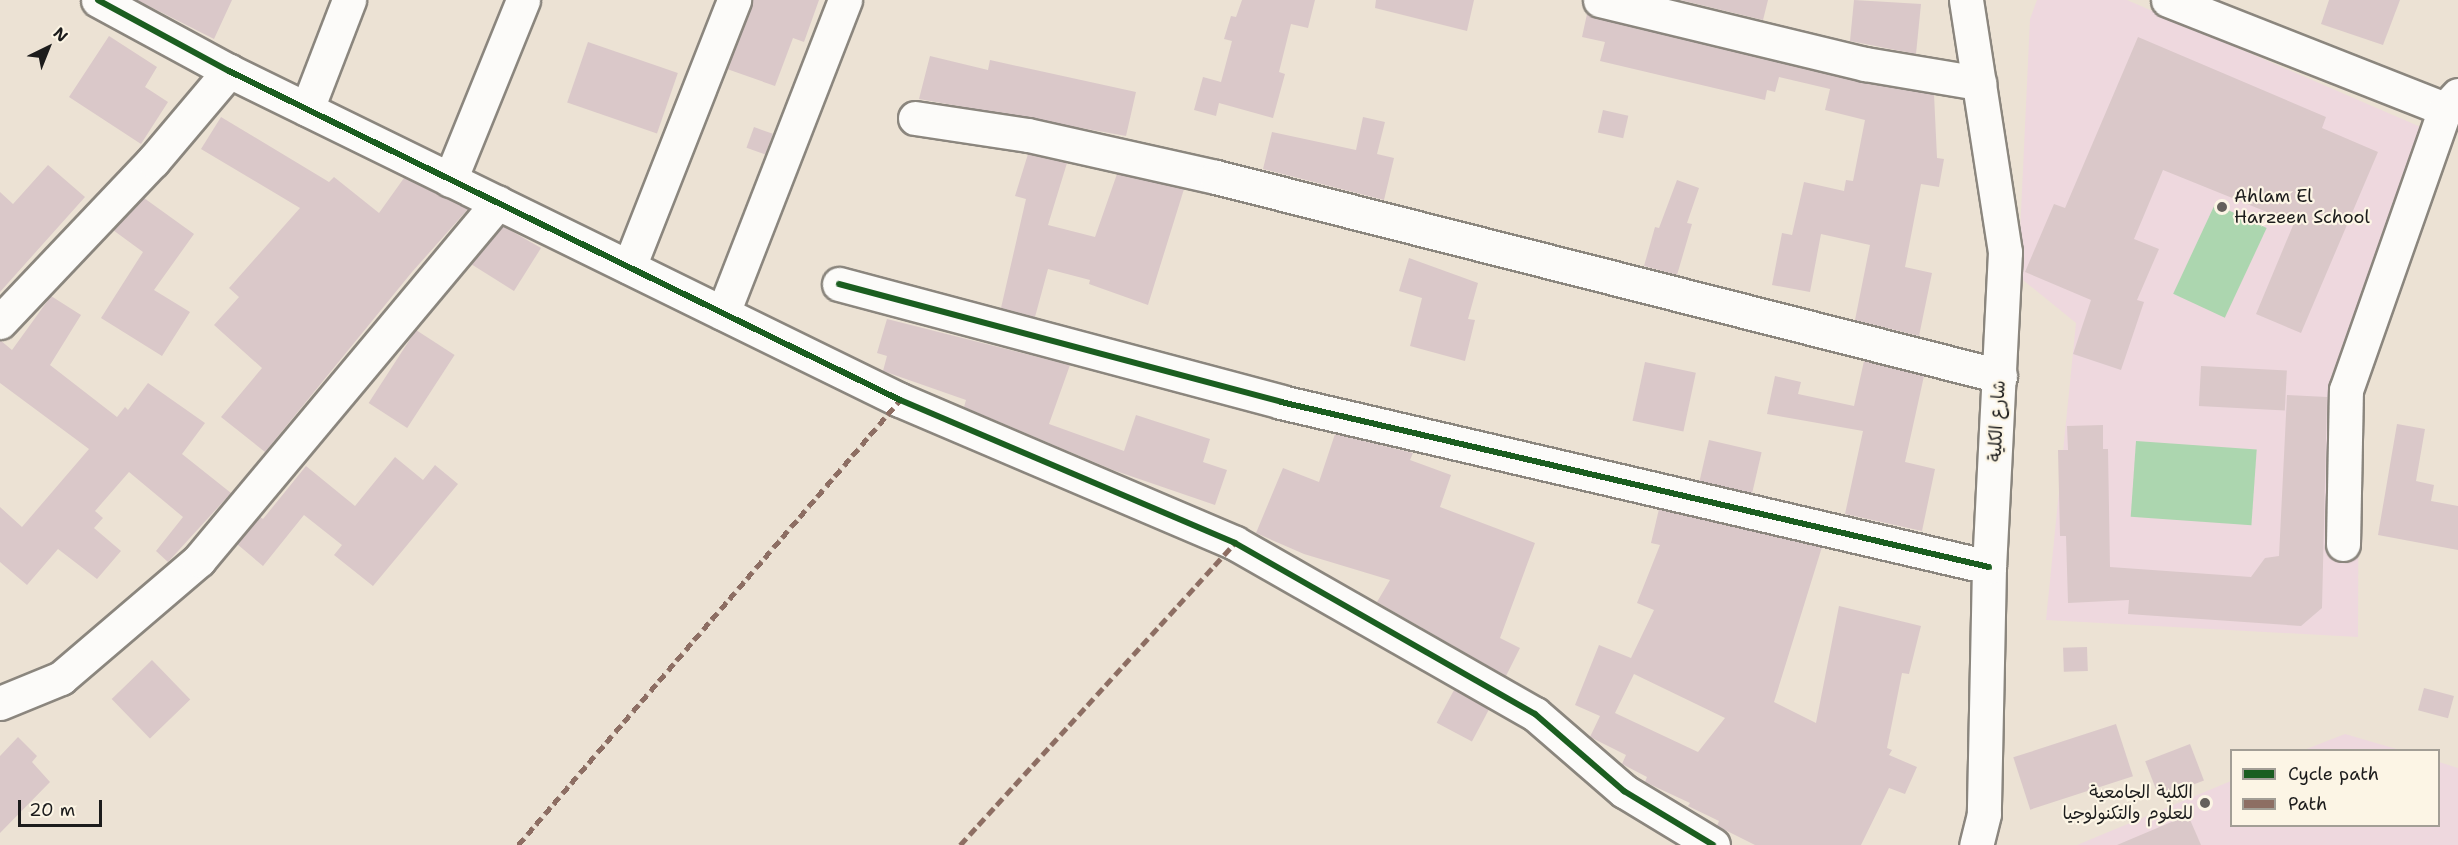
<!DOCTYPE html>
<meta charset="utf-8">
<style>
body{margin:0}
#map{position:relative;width:2458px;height:845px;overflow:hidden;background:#ece2d4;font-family:"Shantell Sans","Playpen Sans Arabic",sans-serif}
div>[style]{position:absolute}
.built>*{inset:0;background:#eed8de}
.green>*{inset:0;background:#acd6af;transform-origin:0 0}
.building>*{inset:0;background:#dac8c9;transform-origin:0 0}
.roads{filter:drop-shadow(2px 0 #8b867e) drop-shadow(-2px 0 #8b867e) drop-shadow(0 2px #8b867e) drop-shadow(0 -2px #8b867e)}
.minor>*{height:33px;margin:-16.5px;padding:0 16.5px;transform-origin:16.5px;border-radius:16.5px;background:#fcfbf9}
.quiet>*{height:4.5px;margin-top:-2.25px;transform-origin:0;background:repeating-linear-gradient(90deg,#8d6e63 0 9px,transparent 0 13.5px)}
.cycleway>*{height:6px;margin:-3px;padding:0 3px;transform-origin:3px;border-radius:3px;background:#1b5e20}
.dots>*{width:16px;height:16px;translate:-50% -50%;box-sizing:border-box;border:3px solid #fcf5e5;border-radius:50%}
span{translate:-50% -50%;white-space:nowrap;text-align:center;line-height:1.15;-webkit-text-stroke:4.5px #fcf5e5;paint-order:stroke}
.poi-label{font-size:18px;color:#1c1c1c}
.left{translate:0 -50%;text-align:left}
.right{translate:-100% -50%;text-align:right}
.street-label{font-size:18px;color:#1c1c1c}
.legend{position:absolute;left:2230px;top:749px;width:210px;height:78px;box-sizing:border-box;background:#fcf5e5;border:2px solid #a29e95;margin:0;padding:8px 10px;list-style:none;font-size:18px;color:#1c1c1c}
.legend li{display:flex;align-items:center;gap:12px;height:30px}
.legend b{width:30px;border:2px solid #a29e95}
.north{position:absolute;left:18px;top:18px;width:60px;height:60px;-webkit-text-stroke:4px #fcf5e5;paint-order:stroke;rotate:43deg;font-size:16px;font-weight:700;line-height:24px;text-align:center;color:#1c1c1c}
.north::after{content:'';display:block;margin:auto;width:21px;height:27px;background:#1c1c1c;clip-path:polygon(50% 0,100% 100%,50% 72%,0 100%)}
.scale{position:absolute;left:18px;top:800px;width:84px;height:27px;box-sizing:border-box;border:3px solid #1c1c1c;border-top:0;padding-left:8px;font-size:18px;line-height:21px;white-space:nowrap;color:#1c1c1c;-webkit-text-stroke:4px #fcf5e5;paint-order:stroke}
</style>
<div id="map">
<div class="built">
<div style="clip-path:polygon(2037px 0,2127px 0,2446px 138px,2359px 366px,2358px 637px,2046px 620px,2076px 323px,2018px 276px,2030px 19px)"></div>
<div style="clip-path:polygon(2345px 734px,2400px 750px,2304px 750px)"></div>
<div style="clip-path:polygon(2439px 762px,2458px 768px,2458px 845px,2077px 845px,2231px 781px,2232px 826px,2438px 826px)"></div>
</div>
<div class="green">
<div style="left:2215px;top:204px;width:57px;height:99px;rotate:25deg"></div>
<div style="left:2136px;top:441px;width:121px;height:76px;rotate:4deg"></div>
</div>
<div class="building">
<div style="clip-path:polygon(137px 0,232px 0,214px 39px)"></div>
<div style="clip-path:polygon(752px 0,819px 0,804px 42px,793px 38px,775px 86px,727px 69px)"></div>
<div style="clip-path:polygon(1242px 0,1315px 0,1308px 28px,1291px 24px,1279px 72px,1285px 74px,1273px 118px,1219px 103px,1216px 116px,1194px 110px,1203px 77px,1221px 82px,1232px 41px,1224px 39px,1231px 16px,1236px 17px)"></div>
<div style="clip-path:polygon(1376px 0,1474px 0,1467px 31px,1375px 8px)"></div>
<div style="clip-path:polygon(1680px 0,1768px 0,1763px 20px)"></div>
<div style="clip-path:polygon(1854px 0,1921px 4px,1916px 54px,1850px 41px)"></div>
<div style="clip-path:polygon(2329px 0,2400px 0,2383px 45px,2321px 24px)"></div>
<div style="clip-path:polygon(1587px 14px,1861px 82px,1934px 94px,1937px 158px,1944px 159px,1939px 187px,1921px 184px,1905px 267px,1932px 273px,1919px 336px,1855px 320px,1870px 245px,1821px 234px,1810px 292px,1772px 285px,1782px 233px,1792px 235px,1804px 182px,1844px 191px,1846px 180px,1853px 181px,1865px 120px,1825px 110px,1830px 89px,1779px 77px,1775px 92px,1767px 90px,1765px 100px,1600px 61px,1605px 42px,1582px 37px)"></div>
<div style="clip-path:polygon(109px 36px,157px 67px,145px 87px,168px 102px,141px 144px,69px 97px)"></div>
<div style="clip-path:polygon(2138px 37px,2326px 117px,2322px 128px,2378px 152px,2301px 333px,2256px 314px,2294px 223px,2163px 170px,2134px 239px,2159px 249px,2137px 300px,2144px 302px,2121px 370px,2073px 354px,2091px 300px,2025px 272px,2054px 204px,2065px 208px)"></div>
<div style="left:588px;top:42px;width:95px;height:64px;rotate:19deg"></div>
<div style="clip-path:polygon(930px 56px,988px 70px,990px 60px,1136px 92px,1126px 136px,919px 99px)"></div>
<div style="left:1603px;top:110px;width:26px;height:23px;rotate:13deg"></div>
<div style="clip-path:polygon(221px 117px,329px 182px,334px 177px,379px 213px,404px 178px,468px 209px,412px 272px,265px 452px,221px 417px,262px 368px,214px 325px,239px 297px,229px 288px,300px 208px,201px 149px)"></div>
<div style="clip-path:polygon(1363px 117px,1385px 122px,1377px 154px,1394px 158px,1384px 200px,1263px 169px,1272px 132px,1356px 150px)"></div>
<div style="left:754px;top:127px;width:20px;height:22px;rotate:20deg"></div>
<div style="clip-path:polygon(1028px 154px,1067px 163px,1048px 225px,1095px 237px,1117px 174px,1184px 189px,1148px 305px,1089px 284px,1090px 280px,1048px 269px,1035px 317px,1001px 308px,1026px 199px,1015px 196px)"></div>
<div style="clip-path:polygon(48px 165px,85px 197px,0 292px,0 192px,13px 204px)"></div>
<div style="clip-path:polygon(1677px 180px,1699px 188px,1687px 223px,1692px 224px,1677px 275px,1644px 266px,1655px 227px,1659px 228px)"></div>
<div style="clip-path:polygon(144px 198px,194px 234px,154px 290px,190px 312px,162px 356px,101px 318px,143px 252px,113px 230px)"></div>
<div style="clip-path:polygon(503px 226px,541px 248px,514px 291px,471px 264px)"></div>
<div style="clip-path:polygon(1409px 258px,1478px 283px,1468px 319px,1475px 320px,1465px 361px,1410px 346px,1422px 298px,1399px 291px)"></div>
<div style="clip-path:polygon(51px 296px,81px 315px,50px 365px,117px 417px,125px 407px,128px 410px,148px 383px,205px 423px,182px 454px,231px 493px,168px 562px,156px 551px,183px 517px,129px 472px,95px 511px,103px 518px,94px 528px,121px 551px,97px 579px,58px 549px,27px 585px,0 562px,0 507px,22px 527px,89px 449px,0 383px,0 340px,12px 350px)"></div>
<div style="clip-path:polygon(887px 319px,1070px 365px,1049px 424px,1124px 451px,1136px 415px,1210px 439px,1203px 462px,1227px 470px,1215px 505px,1113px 470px,964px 407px,966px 400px,883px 371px,887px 356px,877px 353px)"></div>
<div style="left:416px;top:330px;width:46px;height:87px;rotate:33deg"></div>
<div style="clip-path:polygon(1864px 361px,1924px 376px,1905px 462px,1935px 469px,1922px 531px,1845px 514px,1863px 431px,1767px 414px,1775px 376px,1801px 382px,1798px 394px,1854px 406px)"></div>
<div style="left:1645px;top:362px;width:52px;height:60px;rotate:12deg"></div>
<div style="left:2201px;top:366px;width:86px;height:40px;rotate:3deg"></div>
<div style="clip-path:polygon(2287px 395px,2327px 397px,2322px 608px,2301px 626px,2128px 614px,2129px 600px,2068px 603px,2066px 536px,2060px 536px,2058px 450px,2068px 450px,2067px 426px,2103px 425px,2103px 449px,2108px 449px,2110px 567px,2251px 577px,2265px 558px,2279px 556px)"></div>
<div style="clip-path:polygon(2397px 424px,2425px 429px,2416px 481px,2434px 485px,2431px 501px,2458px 506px,2458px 550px,2378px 535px)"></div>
<div style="clip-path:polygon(1335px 434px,1413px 453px,1410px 460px,1451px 475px,1440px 507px,1535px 543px,1500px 638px,1520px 648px,1506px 676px,1377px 602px,1390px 580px,1304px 554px,1256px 533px,1283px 468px,1319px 482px)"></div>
<div style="left:1709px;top:440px;width:54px;height:42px;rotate:13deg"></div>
<div style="clip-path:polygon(395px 457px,423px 480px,435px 465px,458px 484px,373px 586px,334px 555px,342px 545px,304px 515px,263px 566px,237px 544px,260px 517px,263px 519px,306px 466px,355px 506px)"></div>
<div style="clip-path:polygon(evenodd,1659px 509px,1822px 547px,1774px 702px,1816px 723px,1839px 606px,1921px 626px,1909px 674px,1902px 673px,1887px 748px,1892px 750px,1889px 755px,1917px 767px,1905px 794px,1889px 788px,1861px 845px,1755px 845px,1717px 826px,1719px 821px,1688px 806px,1690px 803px,1645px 782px,1647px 777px,1622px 764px,1626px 755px,1590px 737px,1600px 716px,1575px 705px,1599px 645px,1631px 658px,1654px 610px,1637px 603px,1660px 545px,1651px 543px,1659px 509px,1634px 674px,1725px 718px,1698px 752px,1615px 713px,1634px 674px)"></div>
<div style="left:2087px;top:647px;width:24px;height:24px;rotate:88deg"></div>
<div style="left:152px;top:660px;width:55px;height:56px;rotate:46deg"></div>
<div style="left:2424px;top:688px;width:31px;height:23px;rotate:15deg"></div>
<div style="left:1454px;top:690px;width:40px;height:37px;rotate:28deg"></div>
<div style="left:2116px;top:724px;width:55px;height:108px;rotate:72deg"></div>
<div style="clip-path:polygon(18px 737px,37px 756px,32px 762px,50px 782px,0 833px,0 756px)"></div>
<div style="left:2190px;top:744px;width:39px;height:48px;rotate:69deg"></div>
<div style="clip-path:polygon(2188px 815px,2201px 845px,2117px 845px)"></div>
</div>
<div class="roads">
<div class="minor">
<div style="left:98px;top:0;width:149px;rotate:28.5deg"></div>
<div style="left:229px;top:71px;width:747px;rotate:26.12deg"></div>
<div style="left:900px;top:400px;width:364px;rotate:23.1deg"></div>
<div style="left:1235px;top:543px;width:345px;rotate:29.7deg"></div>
<div style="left:1535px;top:714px;width:118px;rotate:40.9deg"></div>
<div style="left:1624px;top:791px;width:104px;rotate:31.2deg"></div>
<div style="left:1600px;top:0;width:273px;rotate:13.6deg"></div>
<div style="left:1865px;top:64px;width:116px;rotate:9.5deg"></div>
<div style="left:1966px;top:0;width:255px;rotate:81.2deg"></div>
<div style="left:2005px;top:252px;width:315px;rotate:92.9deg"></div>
<div style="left:1989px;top:567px;width:247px;rotate:91.2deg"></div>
<div style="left:1984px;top:814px;width:32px;rotate:104deg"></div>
<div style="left:2168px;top:0;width:298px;rotate:21.5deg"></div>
<div style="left:307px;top:109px;width:117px;rotate:-68.9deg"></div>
<div style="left:915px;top:118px;width:114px;rotate:8.6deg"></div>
<div style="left:1028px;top:135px;width:193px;rotate:12.6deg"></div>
<div style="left:1216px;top:177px;width:809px;rotate:14.24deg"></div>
<div style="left:450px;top:180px;width:194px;rotate:-67.9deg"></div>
<div style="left:629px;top:267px;width:287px;rotate:-68.5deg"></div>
<div style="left:839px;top:284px;width:457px;rotate:14.9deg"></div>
<div style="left:1281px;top:402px;width:727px;rotate:13.12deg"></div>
<div style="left:723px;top:313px;width:336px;rotate:-68.7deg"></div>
<div style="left:0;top:322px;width:222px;rotate:-46.5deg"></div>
<div style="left:153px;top:161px;width:118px;rotate:-49.8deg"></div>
<div style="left:2343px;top:544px;width:154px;rotate:-88.9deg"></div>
<div style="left:2346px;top:390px;width:298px;rotate:-70.6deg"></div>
<div style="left:2445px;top:109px;width:19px;rotate:-47deg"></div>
<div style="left:0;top:703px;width:66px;rotate:-22.3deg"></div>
<div style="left:61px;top:678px;width:182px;rotate:-40.5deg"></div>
<div style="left:199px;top:560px;width:466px;rotate:-50.1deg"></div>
</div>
</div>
<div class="quiet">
<div style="left:518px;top:845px;width:586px;rotate:-49.36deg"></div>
<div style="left:960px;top:845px;width:408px;rotate:-47.7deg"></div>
</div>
<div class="cycleway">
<div style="left:98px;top:0;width:149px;rotate:28.5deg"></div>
<div style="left:229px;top:71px;width:747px;rotate:26.12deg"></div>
<div style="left:900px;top:400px;width:364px;rotate:23.1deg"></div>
<div style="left:1235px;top:543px;width:345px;rotate:29.7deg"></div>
<div style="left:1535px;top:714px;width:118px;rotate:40.9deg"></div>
<div style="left:1624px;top:791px;width:104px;rotate:31.2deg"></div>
<div style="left:839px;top:284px;width:457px;rotate:14.9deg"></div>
<div style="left:1281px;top:402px;width:727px;rotate:13.12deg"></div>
</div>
<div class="dots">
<div style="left:2222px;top:207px;background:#65615c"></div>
<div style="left:2205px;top:803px;background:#65615c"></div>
</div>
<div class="poi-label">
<span class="left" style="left:2234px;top:207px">Ahlam El<br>Harzeen School</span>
<span class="right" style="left:2193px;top:803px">الكلية الجامعية<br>للعلوم والتكنولوجيا</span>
</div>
<div class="street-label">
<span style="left:1997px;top:421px;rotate:-87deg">شارع الكلية</span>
</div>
<ul class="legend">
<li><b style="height:8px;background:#1b5e20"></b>Cycle path</li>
<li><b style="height:8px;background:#8d6e63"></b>Path</li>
</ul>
<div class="north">N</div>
<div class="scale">20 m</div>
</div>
